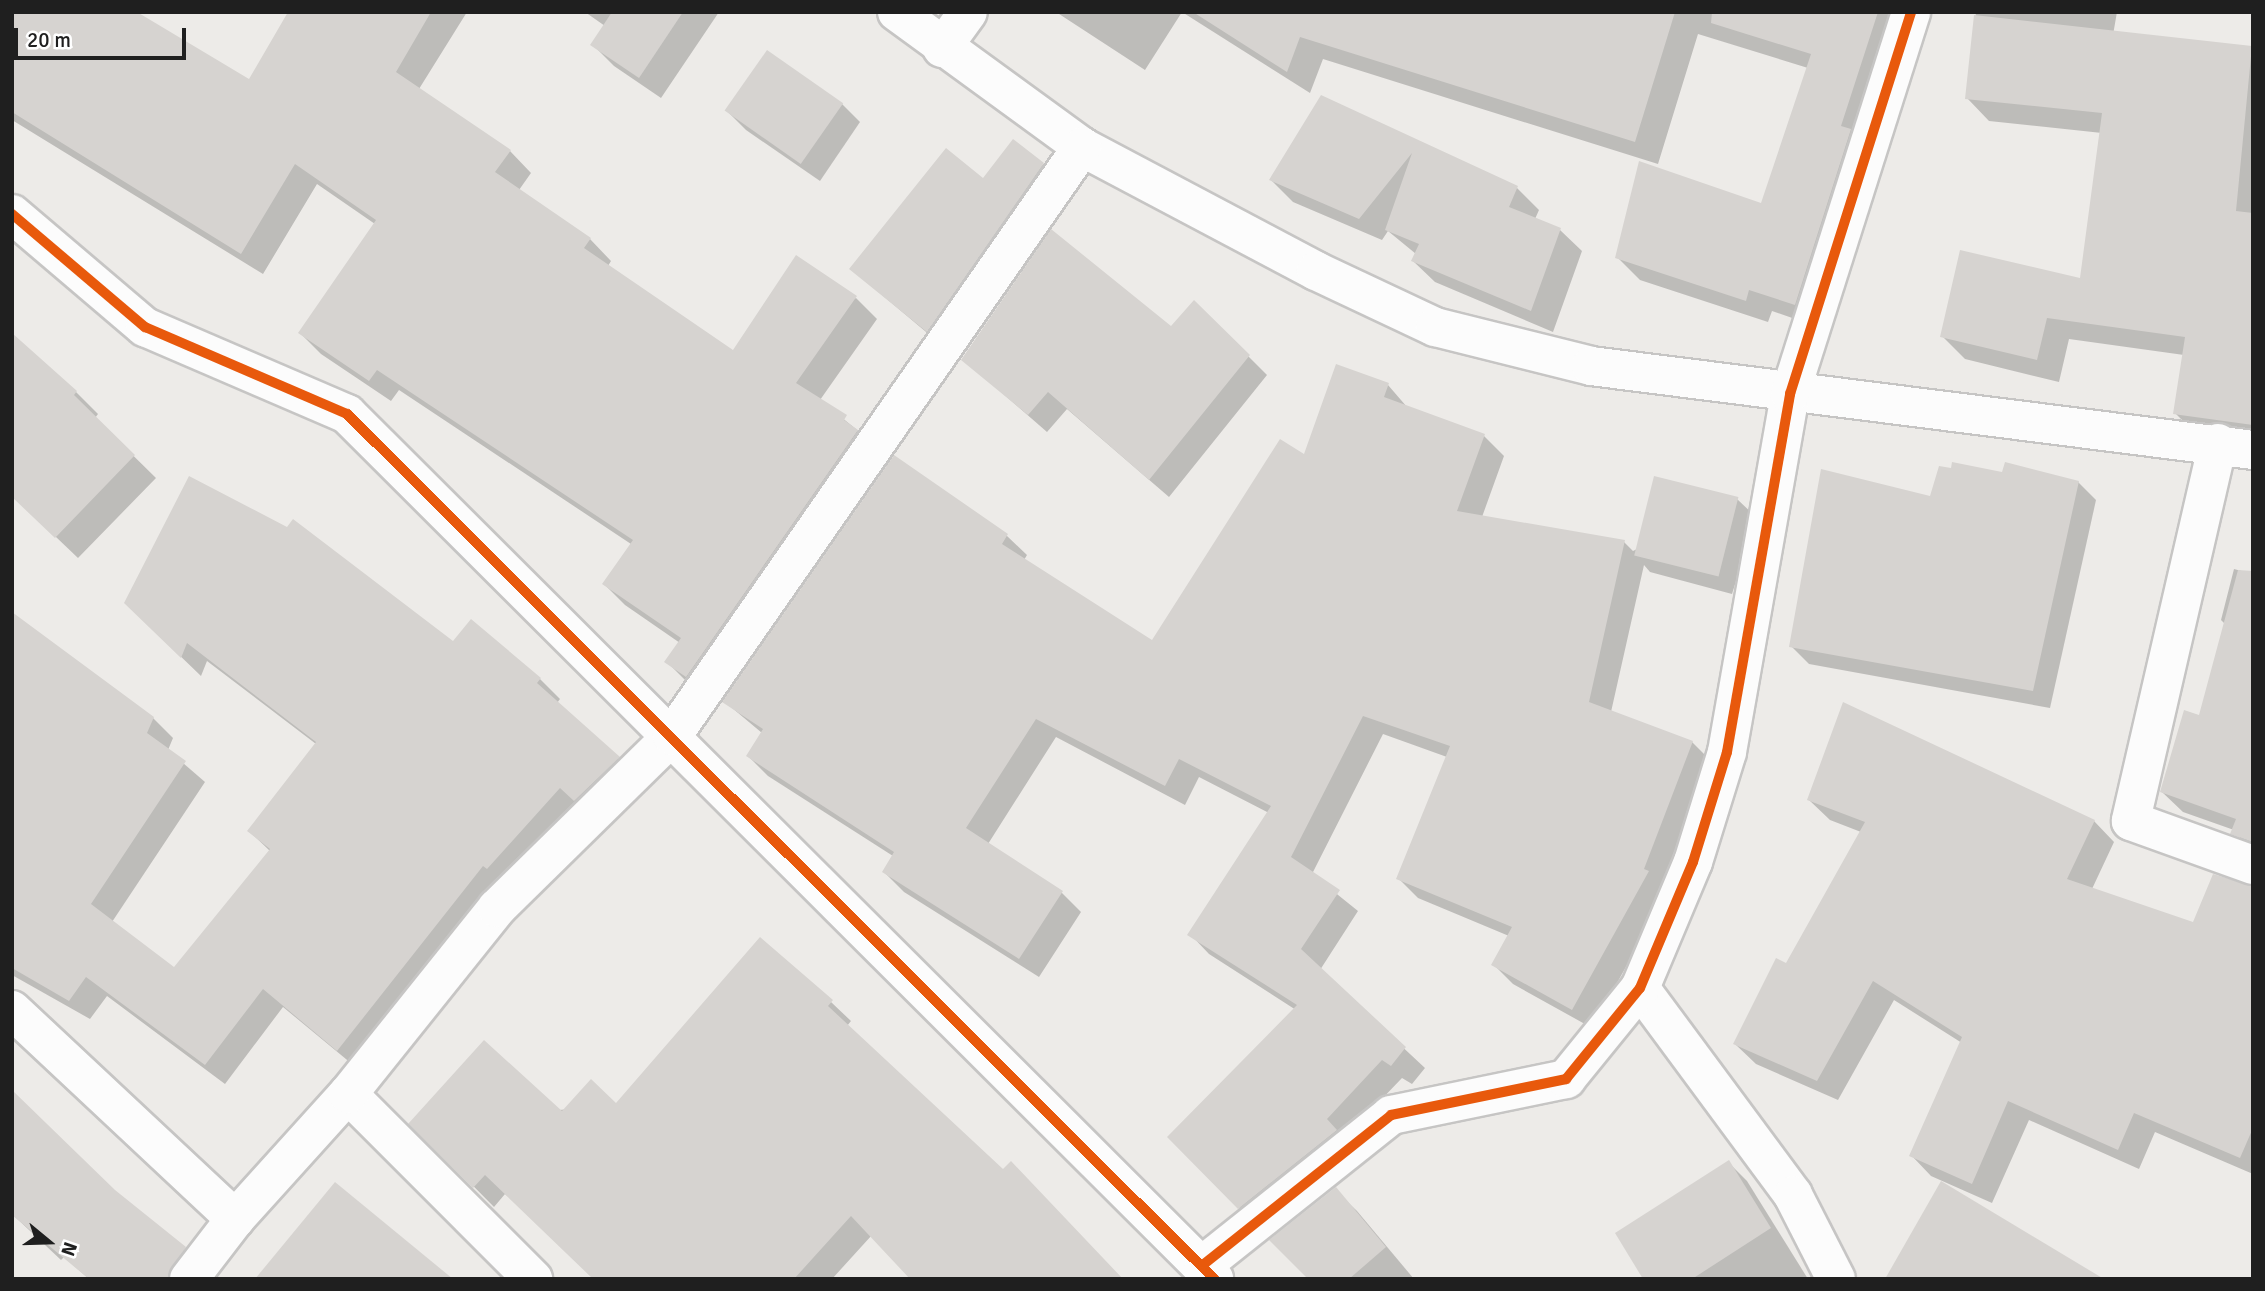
<!DOCTYPE html>
<style>
body{margin:0}
#map{position:relative;width:2265px;height:1291px;overflow:hidden;background:#edebe8;font-family:Signika,sans-serif}
div>[style]{position:absolute}
.shadow>*{inset:0;background:#0003}
.building>*{inset:0;background:#d6d3d0;transform-origin:0 0}
.roads{filter:drop-shadow(2px 0 #c6c5c4) drop-shadow(-2px 0 #c6c5c4) drop-shadow(0 2px #c6c5c4) drop-shadow(0 -2px #c6c5c4)}
.minor>*{height:38px;margin:-19px;padding:0 19px;transform-origin:19px;border-radius:19px;background:#fcfcfc}
.cycleway>*{height:10px;margin:-5px;padding:0 5px;transform-origin:5px;border-radius:5px;background:#e8590c}
span{translate:-50% -50%;white-space:nowrap;text-align:center;line-height:1.15;-webkit-text-stroke:6px #fff;paint-order:stroke}
.frame{position:absolute;inset:0;border:14px solid #1f1f1f;pointer-events:none}
.north{position:absolute;left:14px;top:1207px;width:70px;height:70px;-webkit-text-stroke:5px #fff;paint-order:stroke;rotate:109deg;font-size:19px;font-weight:700;line-height:28px;text-align:center;color:#1f1f1f}
.north::after{content:'';display:block;margin:auto;width:24px;height:32px;background:#1f1f1f;clip-path:polygon(50% 0,100% 100%,50% 72%,0 100%)}
.scale{position:absolute;left:14px;top:28px;width:172px;height:32px;box-sizing:border-box;border:4px solid #1f1f1f;border-top:0;padding-left:9px;font-size:21px;line-height:24px;white-space:nowrap;color:#1f1f1f;-webkit-text-stroke:5px #fff;paint-order:stroke}
</style>
<div id="map">
<div class="shadow">
<div style="clip-path:polygon(12px 12px,249px 81px,291px 12px,467px 12px,419px 89px,510px 151px,531px 173px,519px 190px,590px 239px,611px 261px,608px 266px,734px 352px,856px 298px,877px 319px,820px 400px,867px 438px,688px 683px,667px 662px,680px 643px,625px 605px,604px 584px,631px 544px,399px 390px,391px 401px,321px 354px,300px 333px,375px 224px,317px 184px,263px 274px,12px 120px)"></div>
<div style="clip-path:polygon(585px 12px,719px 12px,661px 98px,614px 66px,592px 44px,605px 26px)"></div>
<div style="clip-path:polygon(1056px 12px,1908px 12px,1818px 327px,1772px 311px,1768px 322px,1640px 280px,1617px 257px,1762px 205px,1808px 68px,1698px 34px,1658px 164px,1323px 59px,1310px 93px,1182px 12px,1145px 70px)"></div>
<div style="clip-path:polygon(1976px 12px,2117px 12px,2113px 35px,2253px 48px,2253px 444px,2198px 436px,2175px 413px,2184px 355px,2069px 339px,2059px 382px,1965px 359px,1942px 336px,2081px 280px,2102px 133px,1989px 121px,1967px 98px)"></div>
<div style="clip-path:polygon(1321px 97px,1517px 188px,1539px 210px,1535px 219px,1560px 230px,1582px 251px,1553px 332px,1435px 282px,1413px 261px,1416px 254px,1388px 231px,1382px 240px,1293px 202px,1271px 180px)"></div>
<div style="clip-path:polygon(842px 104px,860px 122px,820px 181px,746px 130px,728px 112px)"></div>
<div style="clip-path:polygon(1043px 165px,1060px 181px,944px 347px,851px 269px,983px 180px)"></div>
<div style="clip-path:polygon(1194px 302px,1267px 375px,1169px 497px,1067px 409px,1047px 432px,963px 359px,1172px 328px)"></div>
<div style="clip-path:polygon(12px 336px,76px 392px,98px 414px,95px 418px,156px 478px,78px 558px,12px 495px)"></div>
<div style="clip-path:polygon(1388px 385px,1407px 407px,1484px 436px,1504px 456px,1482px 517px,1624px 542px,1633px 551px,1737px 499px,1756px 517px,1732px 594px,1650px 572px,1644px 565px,1611px 712px,1692px 742px,1712px 762px,1667px 893px,1592px 1028px,1513px 984px,1493px 964px,1509px 936px,1418px 898px,1398px 878px,1447px 757px,1383px 734px,1312px 874px,1358px 911px,1320px 970px,1425px 1068px,1412px 1084px,1402px 1078px,1259px 1227px,1169px 1137px,1296px 1010px,1209px 954px,1190px 934px,1269px 813px,1199px 777px,1185px 805px,1056px 737px,988px 844px,1061px 892px,1081px 912px,1039px 977px,904px 892px,884px 872px,893px 856px,768px 776px,748px 756px,762px 733px,725px 702px,895px 457px,1007px 536px,1027px 555px,1024px 560px,1152px 643px,1305px 457px)"></div>
<div style="clip-path:polygon(2004px 474px,2078px 482px,2096px 500px,2050px 708px,1809px 664px,1791px 646px,1931px 499px)"></div>
<div style="clip-path:polygon(2234px 569px,2253px 574px,2253px 854px,2234px 830px,2183px 812px,2162px 792px,2200px 717px,2225px 624px,2221px 620px)"></div>
<div style="clip-path:polygon(12px 614px,153px 718px,173px 738px,168px 750px,205px 782px,112px 922px,174px 969px,270px 851px,249px 831px,316px 744px,207px 661px,201px 676px,146px 623px,454px 643px,471px 622px,540px 679px,560px 699px,557px 703px,638px 778px,358px 1069px,283px 1007px,225px 1084px,107px 996px,90px 1019px,12px 975px)"></div>
<div style="clip-path:polygon(1809px 800px,2094px 821px,2114px 842px,2092px 889px,2194px 924px,2253px 887px,2253px 1174px,2155px 1132px,2139px 1169px,2029px 1120px,1992px 1203px,1931px 1176px,1911px 1155px,1962px 1043px,1894px 1000px,1838px 1100px,1756px 1064px,1735px 1044px,1787px 966px,1861px 832px,1830px 820px)"></div>
<div style="clip-path:polygon(831px 1002px,851px 1021px,847px 1026px,1003px 1171px,1030px 1183px,872px 1235px,832px 1279px,606px 1279px,505px 1194px,494px 1207px,411px 1123px,616px 1105px)"></div>
<div style="clip-path:polygon(1729px 1163px,1747px 1181px,1808px 1279px,1645px 1279px)"></div>
<div style="clip-path:polygon(1335px 1190px,1357px 1211px,1414px 1279px,1310px 1279px)"></div>
<div style="clip-path:polygon(114px 1191px,200px 1263px,187px 1279px,89px 1279px,64px 1257px,61px 1260px,12px 1214px)"></div>
</div>
<div class="building">
<div style="clip-path:polygon(12px 12px,137px 12px,249px 79px,288px 12px,431px 12px,396px 72px,511px 150px,495px 172px,591px 238px,584px 248px,733px 350px,796px 255px,857px 296px,796px 383px,847px 415px,844px 420px,858px 430px,686px 677px,664px 662px,681px 638px,602px 584px,633px 540px,377px 370px,369px 381px,298px 333px,376px 220px,295px 164px,241px 254px,12px 112px)"></div>
<div style="clip-path:polygon(612px 12px,683px 12px,639px 78px,590px 45px)"></div>
<div style="clip-path:polygon(1193px 12px,1675px 12px,1635px 142px,1300px 37px,1287px 72px)"></div>
<div style="clip-path:polygon(1712px 12px,1878px 12px,1841px 126px,1851px 129px,1795px 305px,1749px 290px,1746px 301px,1615px 258px,1639px 161px,1761px 203px,1811px 54px,1711px 23px)"></div>
<div style="clip-path:polygon(1974px 15px,2252px 46px,2236px 211px,2253px 213px,2253px 425px,2173px 414px,2185px 337px,2047px 318px,2037px 360px,1940px 337px,1960px 250px,2080px 278px,2102px 113px,1965px 99px)"></div>
<div style="left:767px;top:50px;width:93px;height:74px;rotate:35deg"></div>
<div style="clip-path:polygon(1321px 95px,1518px 186px,1509px 207px,1561px 228px,1531px 311px,1411px 261px,1419px 244px,1385px 230px,1412px 153px,1359px 219px,1269px 180px)"></div>
<div style="clip-path:polygon(1013px 139px,1044px 163px,927px 332px,849px 269px,946px 148px,983px 178px)"></div>
<div style="clip-path:polygon(1051px 229px,1171px 326px,1194px 300px,1250px 355px,1149px 480px,1048px 392px,1028px 415px,961px 360px)"></div>
<div style="clip-path:polygon(12px 333px,77px 391px,74px 395px,135px 455px,55px 538px,12px 497px)"></div>
<div style="clip-path:polygon(1336px 364px,1389px 383px,1384px 397px,1485px 434px,1457px 511px,1625px 540px,1589px 702px,1693px 741px,1644px 869px,1649px 871px,1572px 1010px,1491px 965px,1512px 927px,1396px 879px,1450px 746px,1363px 716px,1291px 857px,1340px 890px,1301px 949px,1406px 1047px,1391px 1066px,1382px 1060px,1327px 1119px,1337px 1130px,1238px 1209px,1167px 1137px,1297px 1005px,1187px 935px,1271px 806px,1179px 759px,1165px 786px,1036px 719px,966px 828px,1063px 891px,1019px 959px,882px 872px,894px 852px,746px 756px,763px 729px,722px 702px,894px 455px,1008px 534px,1002px 544px,1152px 640px,1280px 439px,1304px 454px)"></div>
<div style="clip-path:polygon(1952px 462px,2002px 472px,2005px 462px,2079px 481px,2033px 691px,1789px 647px,1821px 469px,1930px 496px,1939px 466px,1951px 468px)"></div>
<div style="clip-path:polygon(189px 476px,287px 527px,293px 519px,453px 641px,471px 619px,541px 678px,537px 683px,620px 757px,574px 801px,560px 788px,487px 869px,483px 866px,337px 1051px,263px 989px,205px 1065px,86px 977px,69px 1001px,12px 968px,12px 612px,154px 717px,147px 733px,186px 761px,91px 904px,174px 967px,270px 849px,247px 831px,316px 742px,187px 643px,181px 658px,124px 603px)"></div>
<div style="left:1654px;top:476px;width:87px;height:82px;rotate:14deg"></div>
<div style="clip-path:polygon(2238px 570px,2253px 571px,2253px 842px,2230px 834px,2236px 819px,2160px 792px,2184px 710px,2199px 715px)"></div>
<div style="clip-path:polygon(1843px 702px,2095px 820px,2067px 879px,2193px 922px,2213px 874px,2253px 886px,2253px 1128px,2240px 1158px,2134px 1113px,2118px 1150px,2008px 1101px,1972px 1184px,1909px 1156px,1962px 1037px,1873px 981px,1817px 1081px,1733px 1044px,1776px 958px,1786px 963px,1865px 822px,1807px 800px)"></div>
<div style="clip-path:polygon(760px 937px,833px 1000px,828px 1006px,1003px 1169px,1011px 1161px,1123px 1279px,910px 1279px,851px 1216px,794px 1279px,593px 1279px,485px 1175px,473px 1188px,408px 1124px,484px 1040px,562px 1111px,591px 1079px,616px 1103px)"></div>
<div style="clip-path:polygon(12px 1090px,115px 1190px,186px 1247px,168px 1279px,89px 1279px,12px 1215px)"></div>
<div style="clip-path:polygon(1729px 1160px,1771px 1228px,1692px 1279px,1643px 1279px,1615px 1233px)"></div>
<div style="clip-path:polygon(1941px 1181px,2104px 1279px,1885px 1279px)"></div>
<div style="clip-path:polygon(335px 1182px,453px 1279px,255px 1279px)"></div>
<div style="clip-path:polygon(1336px 1187px,1386px 1247px,1349px 1279px,1308px 1279px,1269px 1240px)"></div>
</div>
<div class="roads">
<div class="minor">
<div style="left:897px;top:12px;width:229px;rotate:36.1deg"></div>
<div style="left:1082px;top:147px;width:265px;rotate:27.9deg"></div>
<div style="left:1316px;top:271px;width:132px;rotate:25.2deg"></div>
<div style="left:1435px;top:327px;width:161px;rotate:14deg"></div>
<div style="left:1591px;top:366px;width:667px;rotate:7.23deg"></div>
<div style="left:942px;top:48px;width:44px;rotate:-54.2deg"></div>
<div style="left:12px;top:214px;width:175px;rotate:40.4deg"></div>
<div style="left:145px;top:327px;width:220px;rotate:23.3deg"></div>
<div style="left:347px;top:414px;width:1225px;rotate:44.93deg"></div>
<div style="left:2218px;top:443px;width:388px;rotate:103deg"></div>
<div style="left:2131px;top:821px;width:130px;rotate:19.8deg"></div>
<div style="left:1640px;top:988px;width:257px;rotate:53.5deg"></div>
<div style="left:1793px;top:1195px;width:94px;rotate:62.9deg"></div>
<div style="left:12px;top:1010px;width:306px;rotate:43.1deg"></div>
<div style="left:348px;top:1094px;width:262px;rotate:45deg"></div>
<div style="left:1204px;top:1264px;width:239px;rotate:-38.5deg"></div>
<div style="left:1391px;top:1115px;width:179px;rotate:-11.6deg"></div>
<div style="left:1566px;top:1079px;width:117px;rotate:-50.9deg"></div>
<div style="left:1640px;top:988px;width:137px;rotate:-67.2deg"></div>
<div style="left:1693px;top:862px;width:115px;rotate:-72.8deg"></div>
<div style="left:1727px;top:752px;width:364px;rotate:-80deg"></div>
<div style="left:1790px;top:394px;width:401px;rotate:-72.4deg"></div>
<div style="left:189px;top:1279px;width:76px;rotate:-52.5deg"></div>
<div style="left:235px;top:1219px;width:169px;rotate:-47.9deg"></div>
<div style="left:348px;top:1094px;width:238px;rotate:-51.3deg"></div>
<div style="left:497px;top:908px;width:245px;rotate:-44.5deg"></div>
<div style="left:672px;top:736px;width:718px;rotate:-55.16deg"></div>
</div>
</div>
<div class="cycleway">
<div style="left:12px;top:214px;width:175px;rotate:40.4deg"></div>
<div style="left:145px;top:327px;width:220px;rotate:23.3deg"></div>
<div style="left:347px;top:414px;width:1225px;rotate:44.93deg"></div>
<div style="left:1204px;top:1264px;width:239px;rotate:-38.5deg"></div>
<div style="left:1391px;top:1115px;width:179px;rotate:-11.6deg"></div>
<div style="left:1566px;top:1079px;width:117px;rotate:-50.9deg"></div>
<div style="left:1640px;top:988px;width:137px;rotate:-67.2deg"></div>
<div style="left:1693px;top:862px;width:115px;rotate:-72.8deg"></div>
<div style="left:1727px;top:752px;width:364px;rotate:-80deg"></div>
<div style="left:1790px;top:394px;width:401px;rotate:-72.4deg"></div>
</div>
<div class="frame"></div>
<div class="north">N</div>
<div class="scale">20 m</div>
</div>
